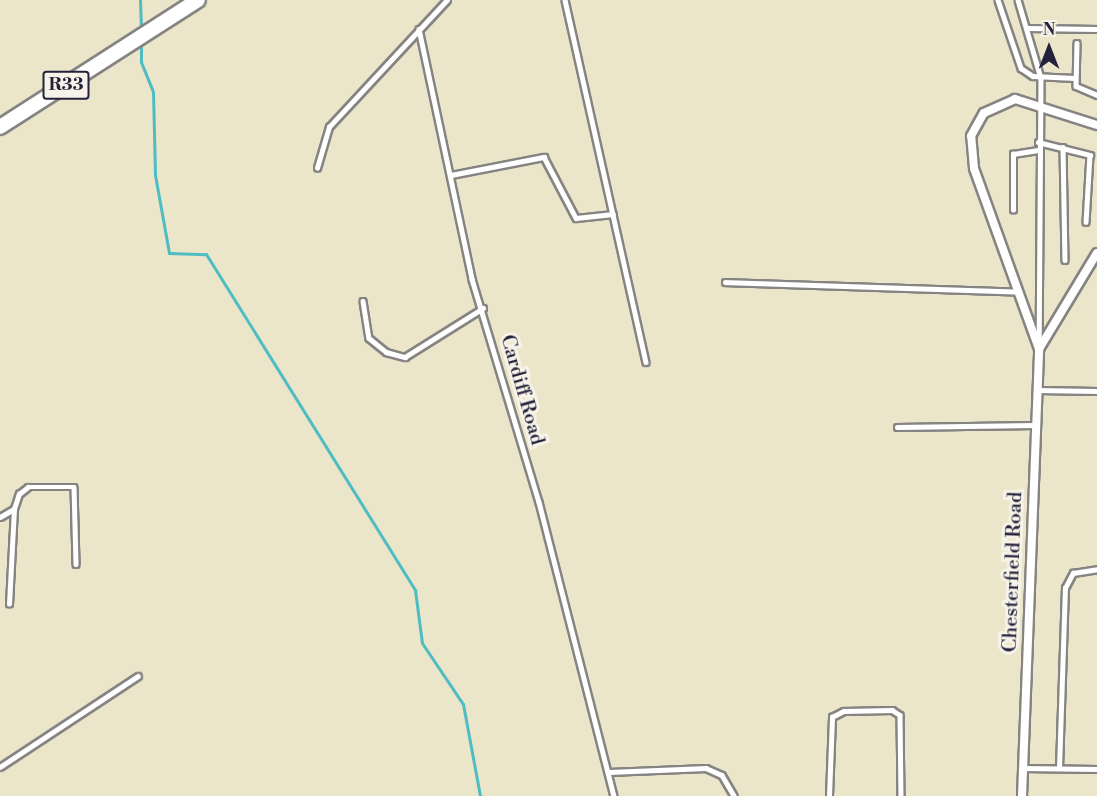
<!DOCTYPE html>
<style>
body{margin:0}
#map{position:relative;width:1097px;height:796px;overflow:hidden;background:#ebe5c9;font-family:"Libre Bodoni",serif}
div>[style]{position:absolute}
.stream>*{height:3px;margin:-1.5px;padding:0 1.5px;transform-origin:1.5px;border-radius:1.5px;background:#4ebdc3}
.roads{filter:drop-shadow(2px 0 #868482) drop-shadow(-2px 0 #868482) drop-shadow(0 2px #868482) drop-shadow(0 -2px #868482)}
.lane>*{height:4.5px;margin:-2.25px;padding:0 2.25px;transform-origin:2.25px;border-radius:2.25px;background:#fff}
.street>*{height:8px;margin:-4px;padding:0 4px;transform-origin:4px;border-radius:4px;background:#fff}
.primary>*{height:14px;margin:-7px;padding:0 7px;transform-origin:7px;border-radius:7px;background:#fff}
span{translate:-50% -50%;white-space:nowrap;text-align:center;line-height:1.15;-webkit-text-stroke:6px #f7f3e8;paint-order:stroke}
.shield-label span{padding:2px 4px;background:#f7f3e8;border:2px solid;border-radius:4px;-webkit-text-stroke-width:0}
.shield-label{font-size:18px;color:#22223b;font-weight:700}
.street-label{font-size:20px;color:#22223b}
.north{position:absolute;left:1019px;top:18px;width:60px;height:60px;-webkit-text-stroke:4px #f7f3e8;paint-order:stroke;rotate:0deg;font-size:16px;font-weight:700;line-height:24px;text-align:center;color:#22223b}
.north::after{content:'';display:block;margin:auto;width:21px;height:27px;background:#22223b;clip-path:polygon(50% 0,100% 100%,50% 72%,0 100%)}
</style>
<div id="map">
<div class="stream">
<div style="left:140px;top:0;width:31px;rotate:88deg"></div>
<div style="left:141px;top:41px;width:21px;rotate:90deg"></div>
<div style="left:141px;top:62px;width:32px;rotate:68deg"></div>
<div style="left:153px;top:92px;width:83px;rotate:88.6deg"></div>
<div style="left:155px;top:175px;width:79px;rotate:79.8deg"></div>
<div style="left:169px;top:253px;width:37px;rotate:2deg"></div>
<div style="left:206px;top:254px;width:396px;rotate:58.1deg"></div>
<div style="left:415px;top:590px;width:53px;rotate:82.5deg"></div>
<div style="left:422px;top:643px;width:73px;rotate:56.1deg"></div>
<div style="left:463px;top:704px;width:94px;rotate:79.5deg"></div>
</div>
<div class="roads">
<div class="lane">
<div style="left:565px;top:0;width:371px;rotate:77.4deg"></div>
<div style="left:998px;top:0;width:72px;rotate:71.3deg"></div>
<div style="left:1021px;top:68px;width:14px;rotate:34deg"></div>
<div style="left:1033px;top:76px;width:42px;rotate:2.7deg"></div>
<div style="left:1018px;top:0;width:81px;rotate:73.6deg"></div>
<div style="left:1041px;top:78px;width:264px;rotate:90.4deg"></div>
<div style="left:1028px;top:28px;width:69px;rotate:0.8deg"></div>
<div style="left:419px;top:29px;width:256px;rotate:78deg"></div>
<div style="left:472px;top:279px;width:233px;rotate:73.3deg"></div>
<div style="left:539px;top:502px;width:303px;rotate:75.7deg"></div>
<div style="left:1077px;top:43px;width:43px;rotate:91.3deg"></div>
<div style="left:1076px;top:86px;width:23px;rotate:23deg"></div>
<div style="left:1038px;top:142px;width:54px;rotate:14deg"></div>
<div style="left:1090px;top:155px;width:67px;rotate:93.4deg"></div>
<div style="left:1063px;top:147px;width:113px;rotate:89deg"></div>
<div style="left:317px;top:168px;width:43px;rotate:-73.7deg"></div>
<div style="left:329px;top:127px;width:173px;rotate:-47.1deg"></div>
<div style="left:451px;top:175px;width:95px;rotate:-11deg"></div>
<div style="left:544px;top:157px;width:69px;rotate:62.3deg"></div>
<div style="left:576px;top:218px;width:37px;rotate:-6deg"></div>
<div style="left:1013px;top:210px;width:56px;rotate:-90deg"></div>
<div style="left:1013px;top:154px;width:25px;rotate:-9deg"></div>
<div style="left:725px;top:282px;width:294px;rotate:1.9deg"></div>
<div style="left:363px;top:301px;width:37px;rotate:81deg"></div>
<div style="left:369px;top:338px;width:22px;rotate:39deg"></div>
<div style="left:386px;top:352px;width:20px;rotate:15deg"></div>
<div style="left:405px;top:357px;width:92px;rotate:-32.1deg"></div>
<div style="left:1037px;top:390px;width:60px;rotate:1deg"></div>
<div style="left:897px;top:427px;width:139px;rotate:-0.8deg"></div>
<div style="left:0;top:517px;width:16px;rotate:-30deg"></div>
<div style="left:9px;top:604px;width:95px;rotate:-87deg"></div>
<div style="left:14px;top:509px;width:16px;rotate:-72deg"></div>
<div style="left:19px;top:494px;width:11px;rotate:-38deg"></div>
<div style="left:28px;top:487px;width:46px"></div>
<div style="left:74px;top:487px;width:77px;rotate:88.5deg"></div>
<div style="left:0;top:767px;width:165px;rotate:-33.4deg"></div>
<div style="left:1022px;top:768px;width:75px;rotate:0.8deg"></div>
<div style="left:1059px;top:768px;width:180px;rotate:-88.1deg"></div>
<div style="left:1065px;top:588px;width:17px;rotate:-62deg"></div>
<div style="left:1073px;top:573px;width:24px;rotate:-9deg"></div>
<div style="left:609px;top:772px;width:97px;rotate:-2.4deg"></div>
<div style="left:706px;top:768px;width:17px;rotate:24deg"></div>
<div style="left:722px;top:775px;width:24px;rotate:60deg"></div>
<div style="left:829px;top:796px;width:79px;rotate:-87.8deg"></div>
<div style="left:832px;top:717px;width:13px;rotate:-27deg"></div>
<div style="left:844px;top:711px;width:48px;rotate:-1.2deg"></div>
<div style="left:892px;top:710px;width:9px;rotate:32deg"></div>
<div style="left:900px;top:715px;width:81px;rotate:89.3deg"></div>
</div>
<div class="street">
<div style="left:1039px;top:349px;width:112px;rotate:-58.9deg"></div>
<div style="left:1022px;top:796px;width:447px;rotate:-87.8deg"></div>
<div style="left:1039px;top:349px;width:192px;rotate:-109.8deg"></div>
<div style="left:974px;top:168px;width:32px;rotate:-95deg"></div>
<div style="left:971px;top:136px;width:26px;rotate:-61deg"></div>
<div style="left:984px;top:113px;width:34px;rotate:-24deg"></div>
<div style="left:1015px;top:99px;width:86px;rotate:17.6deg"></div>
</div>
<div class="primary">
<div style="left:0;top:127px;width:235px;rotate:-32.7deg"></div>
</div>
</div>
<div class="shield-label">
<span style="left:66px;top:85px">R33</span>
</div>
<div class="street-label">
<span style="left:522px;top:390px;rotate:74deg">Cardiff Road</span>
<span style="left:1013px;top:572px;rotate:-88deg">Chesterfield Road</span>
</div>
<div class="north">N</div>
</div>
